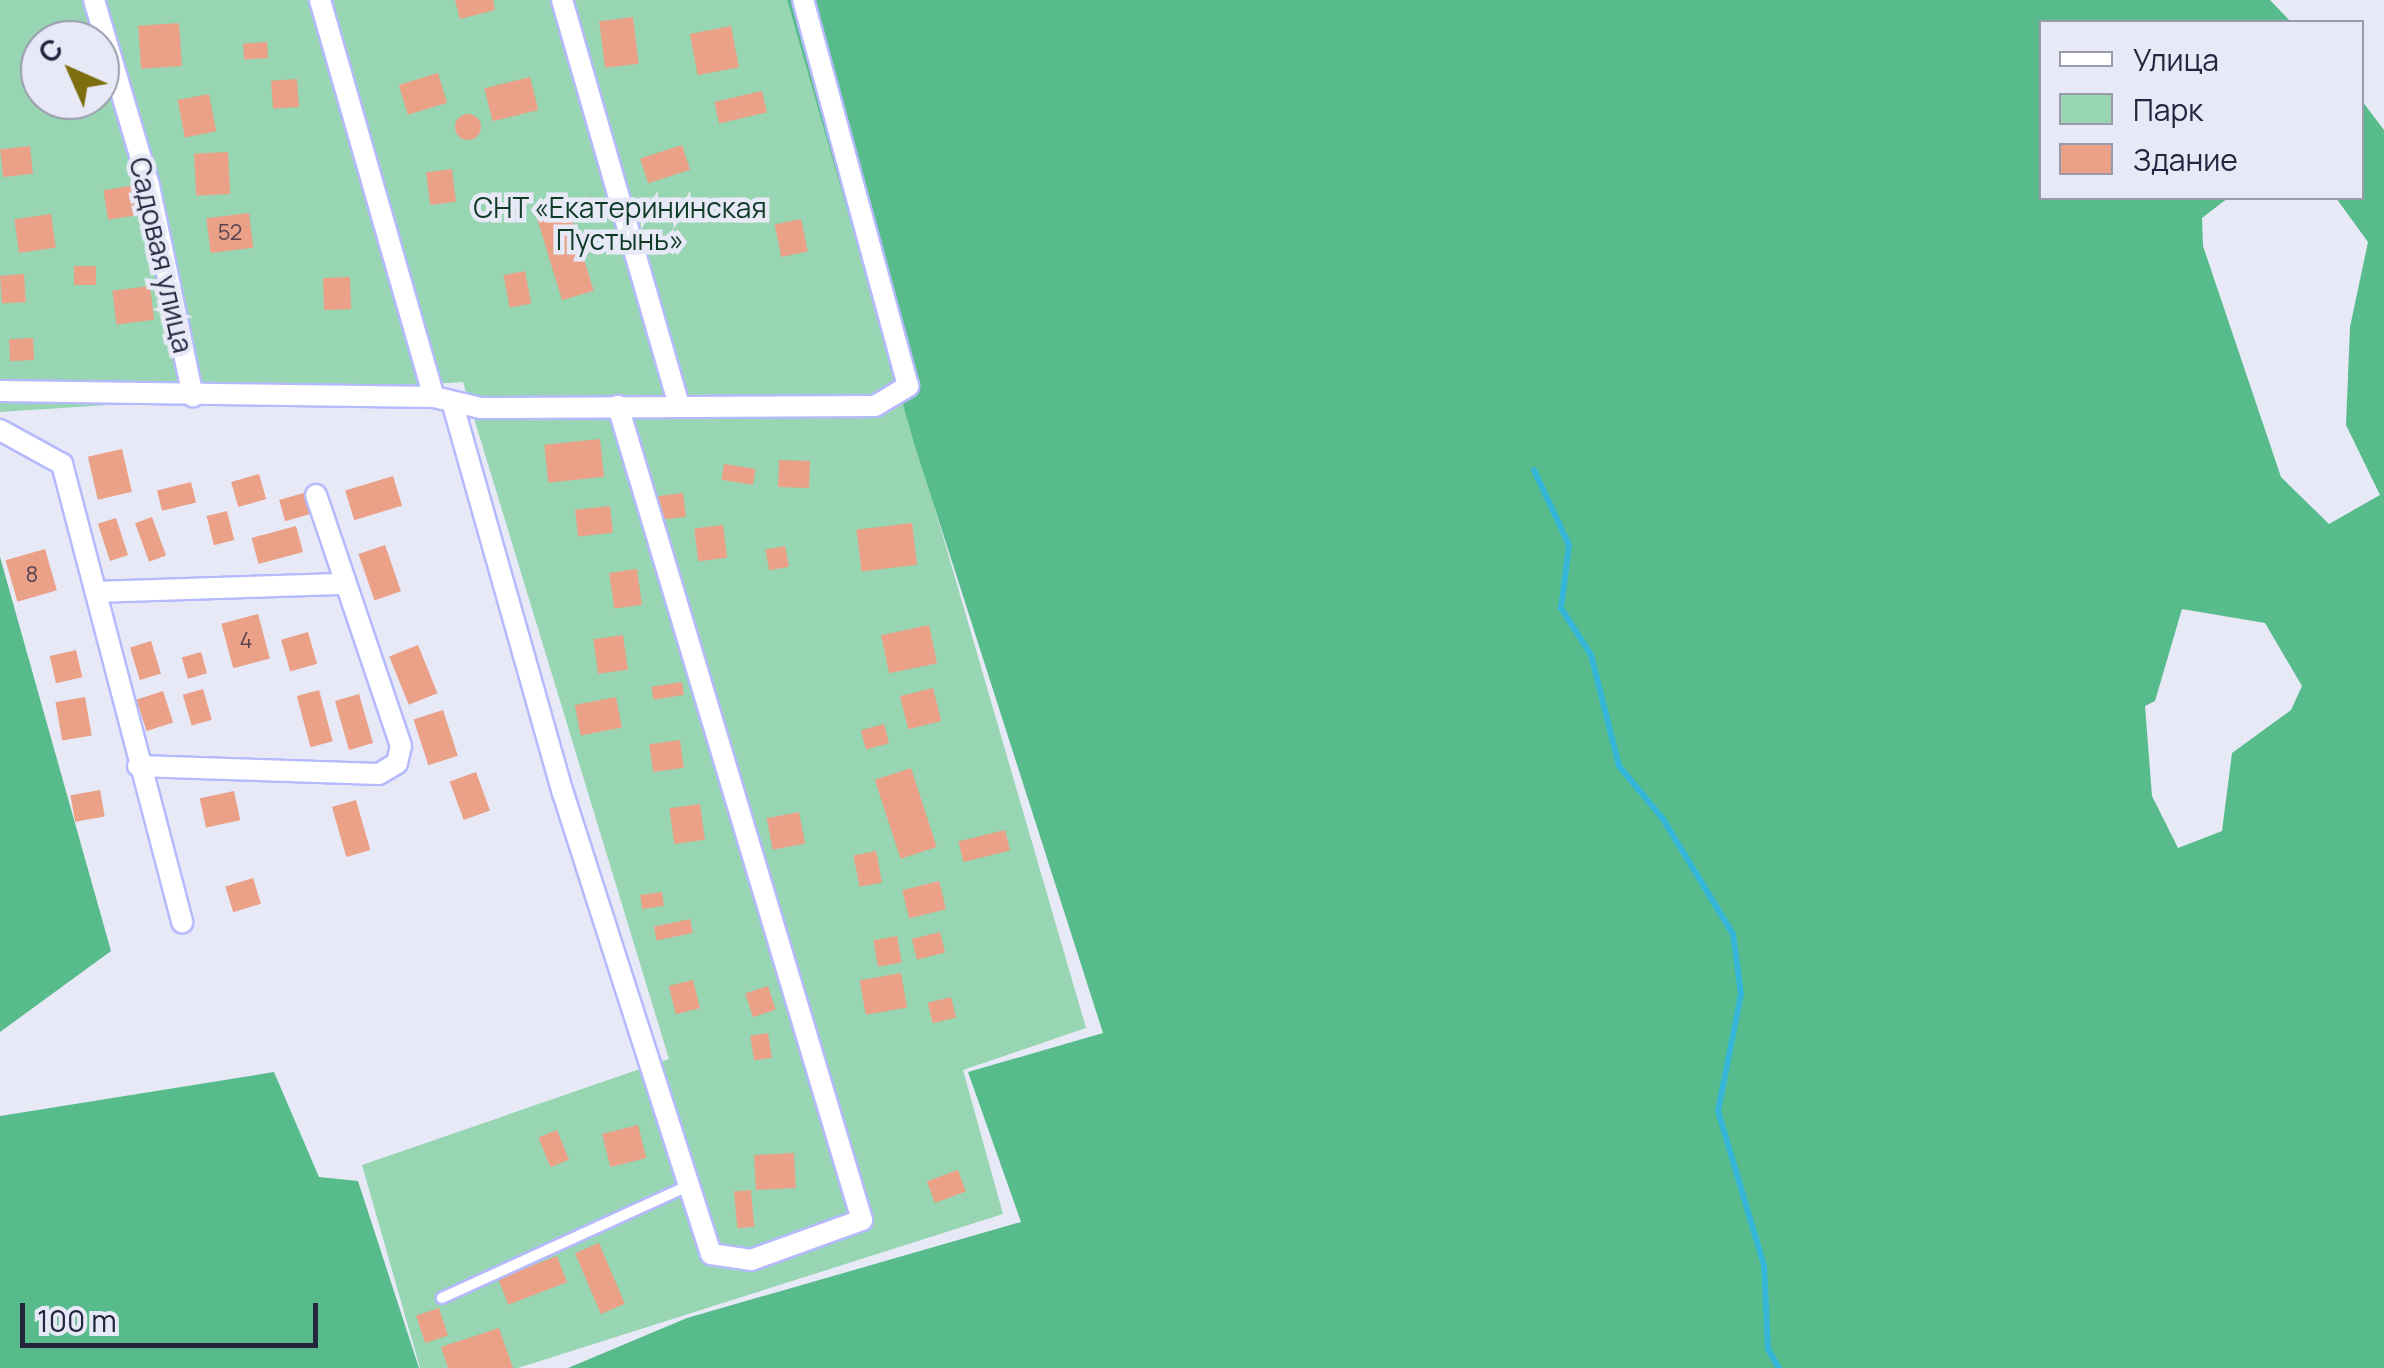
<!DOCTYPE html>
<meta charset="utf-8">
<style>
body{margin:0}
#map{position:relative;width:2384px;height:1368px;overflow:hidden;background:#e7e9f7;font-family:Manrope,sans-serif}
div>[style]{position:absolute}
.green>*{inset:0;background:#98d5b3}
.forest>*{inset:0;background:#58bb8b}
.stream>*{height:6px;margin:-3px;padding:0 3px;transform-origin:3px;border-radius:3px;background:#35b6d9}
.building>*{inset:0;background:#eaa188;transform-origin:0 0}
.round{border-radius:50%}
.roads{filter:drop-shadow(2px 0 #b4bafc) drop-shadow(-2px 0 #b4bafc) drop-shadow(0 2px #b4bafc) drop-shadow(0 -2px #b4bafc)}
.lane>*{height:10px;margin:-5px;padding:0 5px;transform-origin:5px;border-radius:5px;background:#fff}
.street>*{height:20px;margin:-10px;padding:0 10px;transform-origin:10px;border-radius:10px;background:#fff}
span{translate:-50% -50%;white-space:nowrap;text-align:center;line-height:1.15;-webkit-text-stroke:9px #e7e9f7;paint-order:stroke}
.number-label{font-size:22px;color:#564451}
.number-label span{-webkit-text-stroke-width:0}
.park-label{font-size:28px;color:#103b27}
.street-label{font-size:28px;color:#24253f}
.legend{position:absolute;left:2039px;top:20px;width:325px;height:180px;box-sizing:border-box;background:#e7e9f7;border:2px solid #999bad;margin:0;padding:12px 18px;list-style:none;font-size:30px;color:#24253f}
.legend li{display:flex;align-items:center;gap:20px;height:50px}
.legend b{width:50px;border:2px solid #999bad}
.north{position:absolute;left:20px;top:20px;width:100px;height:100px;box-sizing:border-box;background:#e7e9f7;border:2px solid #999bad;border-radius:50%;rotate:315deg;font-size:28px;font-weight:700;line-height:40px;text-align:center;color:#24253f}
.north::after{content:'';display:block;margin:auto;width:35px;height:45px;background:#7d6f0d;clip-path:polygon(50% 0,100% 100%,50% 72%,0 100%)}
.scale{position:absolute;left:20px;top:1303px;width:298px;height:45px;box-sizing:border-box;border:5px solid #24253f;border-top:0;padding-left:12px;font-size:30px;line-height:35px;white-space:nowrap;color:#24253f;-webkit-text-stroke:8px #e7e9f7;paint-order:stroke}
</style>
<div id="map">
<div class="green">
<div style="clip-path:polygon(evenodd,0 0,787px 0,1086px 1028px,963px 1070px,1003px 1214px,518px 1368px,420px 1368px,362px 1165px,669px 1059px,463px 382px,0 412px,0 0,40px 40px,100px 40px,100px 100px,40px 100px,40px 40px)"></div>
</div>
<div class="forest">
<div style="clip-path:polygon(evenodd,787px 0,2270px 0,2291px 22px,2042px 22px,2042px 198px,2228px 198px,2202px 218px,2203px 246px,2281px 477px,2329px 524px,2380px 495px,2346px 425px,2350px 327px,2368px 242px,2336px 198px,2362px 198px,2362px 101px,2384px 130px,2384px 1368px,568px 1368px,687px 1318px,1021px 1222px,968px 1072px,1103px 1033px,914px 443px,787px 0,2182px 609px,2265px 623px,2302px 686px,2291px 710px,2232px 753px,2222px 831px,2178px 848px,2152px 796px,2145px 706px,2155px 701px,2182px 609px)"></div>
<div style="clip-path:polygon(0 557px,111px 951px,0 1032px)"></div>
<div style="clip-path:polygon(274px 1072px,319px 1177px,358px 1181px,419px 1368px,0 1368px,0 1116px)"></div>
</div>
<div class="stream">
<div style="left:1534px;top:470px;width:83px;rotate:65deg"></div>
<div style="left:1569px;top:545px;width:64px;rotate:97.2deg"></div>
<div style="left:1561px;top:608px;width:56px;rotate:57.4deg"></div>
<div style="left:1591px;top:655px;width:114px;rotate:75.8deg"></div>
<div style="left:1619px;top:766px;width:69px;rotate:50.3deg"></div>
<div style="left:1663px;top:819px;width:135px;rotate:58.7deg"></div>
<div style="left:1733px;top:934px;width:61px;rotate:82.4deg"></div>
<div style="left:1741px;top:994px;width:119px;rotate:101.1deg"></div>
<div style="left:1718px;top:1111px;width:161px;rotate:73.4deg"></div>
<div style="left:1764px;top:1265px;width:84px;rotate:87.3deg"></div>
<div style="left:1768px;top:1349px;width:22px;rotate:60deg"></div>
</div>
<div class="building">
<div style="clip-path:polygon(455px 0,493px 0,495px 10px,460px 19px)"></div>
<div style="left:633px;top:17px;width:47px;height:34px;rotate:83deg"></div>
<div style="left:179px;top:23px;width:43px;height:41px;rotate:86deg"></div>
<div style="left:731px;top:26px;width:42px;height:42px;rotate:79deg"></div>
<div style="left:267px;top:42px;width:16px;height:24px;rotate:86deg"></div>
<div style="left:438px;top:73px;width:31px;height:41px;rotate:73deg"></div>
<div style="left:530px;top:77px;width:34px;height:47px;rotate:76deg"></div>
<div style="left:297px;top:79px;width:28px;height:26px;rotate:86deg"></div>
<div style="left:762px;top:91px;width:22px;height:49px;rotate:77deg"></div>
<div style="left:209px;top:94px;width:38px;height:32px;rotate:79deg"></div>
<div class="round" style="left:455px;top:114px;width:26px;height:26px"></div>
<div style="left:682px;top:145px;width:26px;height:44px;rotate:72deg"></div>
<div style="left:30px;top:146px;width:28px;height:30px;rotate:84deg"></div>
<div style="left:228px;top:152px;width:42px;height:34px;rotate:87deg"></div>
<div style="left:452px;top:169px;width:33px;height:26px;rotate:83deg"></div>
<div style="left:136px;top:185px;width:30px;height:33px;rotate:81deg"></div>
<div style="left:565px;top:197px;width:98px;height:33px;rotate:73deg"></div>
<div style="left:249px;top:213px;width:35px;height:43px;rotate:83deg"></div>
<div style="left:51px;top:214px;width:34px;height:37px;rotate:82deg"></div>
<div style="left:801px;top:219px;width:33px;height:27px;rotate:78deg"></div>
<div style="left:96px;top:266px;width:19px;height:22px;rotate:90deg"></div>
<div style="left:525px;top:271px;width:33px;height:22px;rotate:79deg"></div>
<div style="left:24px;top:274px;width:28px;height:24px;rotate:86deg"></div>
<div style="left:350px;top:277px;width:32px;height:27px;rotate:88deg"></div>
<div style="left:150px;top:286px;width:34px;height:38px;rotate:83deg"></div>
<div style="left:33px;top:338px;width:22px;height:24px;rotate:87deg"></div>
<div style="left:600px;top:439px;width:38px;height:56px;rotate:84deg"></div>
<div style="left:122px;top:449px;width:44px;height:35px;rotate:77deg"></div>
<div style="left:779px;top:460px;width:31px;height:27px;rotate:2deg"></div>
<div style="left:724px;top:464px;width:32px;height:16px;rotate:9deg"></div>
<div style="left:259px;top:474px;width:26px;height:29px;rotate:74deg"></div>
<div style="left:393px;top:476px;width:31px;height:50px;rotate:73deg"></div>
<div style="left:191px;top:482px;width:21px;height:35px;rotate:76deg"></div>
<div style="left:307px;top:492px;width:22px;height:29px;rotate:74deg"></div>
<div style="left:683px;top:493px;width:24px;height:26px;rotate:83deg"></div>
<div style="left:610px;top:506px;width:27px;height:35px;rotate:84deg"></div>
<div style="left:227px;top:511px;width:30px;height:21px;rotate:76deg"></div>
<div style="left:152px;top:517px;width:41px;height:18px;rotate:70deg"></div>
<div style="left:116px;top:518px;width:39px;height:19px;rotate:72deg"></div>
<div style="left:912px;top:523px;width:42px;height:56px;rotate:83deg"></div>
<div style="left:723px;top:525px;width:33px;height:29px;rotate:83deg"></div>
<div style="left:296px;top:526px;width:27px;height:46px;rotate:75deg"></div>
<div style="left:385px;top:545px;width:49px;height:28px;rotate:71deg"></div>
<div style="left:785px;top:546px;width:21px;height:20px;rotate:79deg"></div>
<div style="left:45px;top:549px;width:43px;height:41px;rotate:74deg"></div>
<div style="left:637px;top:569px;width:36px;height:28px;rotate:82deg"></div>
<div style="left:258px;top:614px;width:46px;height:38px;rotate:75deg"></div>
<div style="left:929px;top:625px;width:39px;height:49px;rotate:78deg"></div>
<div style="left:308px;top:632px;width:33px;height:28px;rotate:74deg"></div>
<div style="left:623px;top:635px;width:35px;height:30px;rotate:82deg"></div>
<div style="left:151px;top:641px;width:34px;height:22px;rotate:73deg"></div>
<div style="left:418px;top:645px;width:52px;height:31px;rotate:68deg"></div>
<div style="left:76px;top:650px;width:28px;height:27px;rotate:77deg"></div>
<div style="left:201px;top:652px;width:22px;height:20px;rotate:74deg"></div>
<div style="left:682px;top:682px;width:13px;height:31px;rotate:81deg"></div>
<div style="left:933px;top:688px;width:34px;height:34px;rotate:76deg"></div>
<div style="left:203px;top:689px;width:32px;height:21px;rotate:74deg"></div>
<div style="left:319px;top:690px;width:53px;height:23px;rotate:75deg"></div>
<div style="left:163px;top:691px;width:33px;height:28px;rotate:72deg"></div>
<div style="left:359px;top:694px;width:51px;height:25px;rotate:74deg"></div>
<div style="left:85px;top:697px;width:39px;height:30px;rotate:80deg"></div>
<div style="left:616px;top:697px;width:31px;height:42px;rotate:79deg"></div>
<div style="left:443px;top:710px;width:48px;height:31px;rotate:72deg"></div>
<div style="left:884px;top:724px;width:20px;height:24px;rotate:75deg"></div>
<div style="left:680px;top:740px;width:28px;height:31px;rotate:82deg"></div>
<div style="left:911px;top:768px;width:83px;height:38px;rotate:72deg"></div>
<div style="left:476px;top:772px;width:41px;height:28px;rotate:70deg"></div>
<div style="left:100px;top:790px;width:27px;height:30px;rotate:80deg"></div>
<div style="left:234px;top:791px;width:30px;height:35px;rotate:78deg"></div>
<div style="left:356px;top:800px;width:52px;height:25px;rotate:74deg"></div>
<div style="left:700px;top:804px;width:36px;height:31px;rotate:82deg"></div>
<div style="left:799px;top:812px;width:32px;height:33px;rotate:79deg"></div>
<div style="left:1005px;top:830px;width:21px;height:48px;rotate:76deg"></div>
<div style="left:876px;top:851px;width:32px;height:23px;rotate:79deg"></div>
<div style="left:253px;top:878px;width:27px;height:29px;rotate:73deg"></div>
<div style="left:939px;top:881px;width:29px;height:38px;rotate:76deg"></div>
<div style="left:662px;top:892px;width:14px;height:22px;rotate:82deg"></div>
<div style="left:690px;top:919px;width:14px;height:37px;rotate:78deg"></div>
<div style="left:940px;top:932px;width:21px;height:29px;rotate:76deg"></div>
<div style="left:897px;top:936px;width:27px;height:24px;rotate:80deg"></div>
<div style="left:901px;top:973px;width:35px;height:42px;rotate:80deg"></div>
<div style="left:693px;top:980px;width:29px;height:25px;rotate:76deg"></div>
<div style="left:768px;top:986px;width:25px;height:24px;rotate:72deg"></div>
<div style="left:951px;top:997px;width:21px;height:24px;rotate:76deg"></div>
<div style="left:768px;top:1033px;width:25px;height:18px;rotate:81deg"></div>
<div style="left:638px;top:1125px;width:34px;height:37px;rotate:76deg"></div>
<div style="left:557px;top:1130px;width:32px;height:20px;rotate:68deg"></div>
<div style="left:794px;top:1153px;width:35px;height:40px;rotate:87deg"></div>
<div style="left:958px;top:1170px;width:23px;height:33px;rotate:70deg"></div>
<div style="left:751px;top:1190px;width:37px;height:17px;rotate:85deg"></div>
<div style="left:599px;top:1243px;width:66px;height:26px;rotate:67deg"></div>
<div style="left:557px;top:1256px;width:28px;height:63px;rotate:69deg"></div>
<div style="left:439px;top:1308px;width:29px;height:24px;rotate:72deg"></div>
<div style="clip-path:polygon(499px 1328px,513px 1368px,448px 1368px,441px 1347px)"></div>
</div>
<div class="roads">
<div class="lane">
<div style="left:442px;top:1298px;width:275px;rotate:-24.5deg"></div>
</div>
<div class="street">
<div style="left:94px;top:0;width:194px;rotate:73.5deg"></div>
<div style="left:149px;top:186px;width:215px;rotate:78.2deg"></div>
<div style="left:320px;top:0;width:413px;rotate:74deg"></div>
<div style="left:562px;top:0;width:418px;rotate:73.9deg"></div>
<div style="left:0;top:391px;width:434px;rotate:0.8deg"></div>
<div style="left:434px;top:397px;width:48px;rotate:13.2deg"></div>
<div style="left:481px;top:408px;width:394px;rotate:-0.3deg"></div>
<div style="left:875px;top:406px;width:39px;rotate:-31deg"></div>
<div style="left:908px;top:386px;width:400px;rotate:-105.2deg"></div>
<div style="left:453px;top:405px;width:403px;rotate:74.2deg"></div>
<div style="left:563px;top:793px;width:484px;rotate:72.2deg"></div>
<div style="left:711px;top:1254px;width:40px;rotate:8.5deg"></div>
<div style="left:751px;top:1260px;width:118px;rotate:-19.8deg"></div>
<div style="left:862px;top:1220px;width:850px;rotate:-106.69deg"></div>
<div style="left:0;top:430px;width:71px;rotate:28.7deg"></div>
<div style="left:62px;top:464px;width:474px;rotate:75.3deg"></div>
<div style="left:97px;top:592px;width:247px;rotate:-1.9deg"></div>
<div style="left:138px;top:766px;width:241px;rotate:1.9deg"></div>
<div style="left:379px;top:774px;width:21px;rotate:-31deg"></div>
<div style="left:397px;top:763px;width:17px;rotate:-77deg"></div>
<div style="left:401px;top:746px;width:265px;rotate:-108.7deg"></div>
</div>
</div>
<div class="number-label">
<span style="left:230px;top:233px">52</span>
<span style="left:32px;top:575px">8</span>
<span style="left:246px;top:641px">4</span>
</div>
<div class="park-label">
<span style="left:620px;top:223px">СНТ «Екатерининская<br>Пустынь»</span>
</div>
<div class="street-label">
<span style="left:162px;top:255px;rotate:77deg">Садовая улица</span>
</div>
<ul class="legend">
<li><b style="height:12px;background:#fff"></b>Улица</li>
<li><b style="height:28px;background:#98d5b3"></b>Парк</li>
<li><b style="height:28px;background:#eaa188"></b>Здание</li>
</ul>
<div class="north">С</div>
<div class="scale">100 m</div>
</div>
